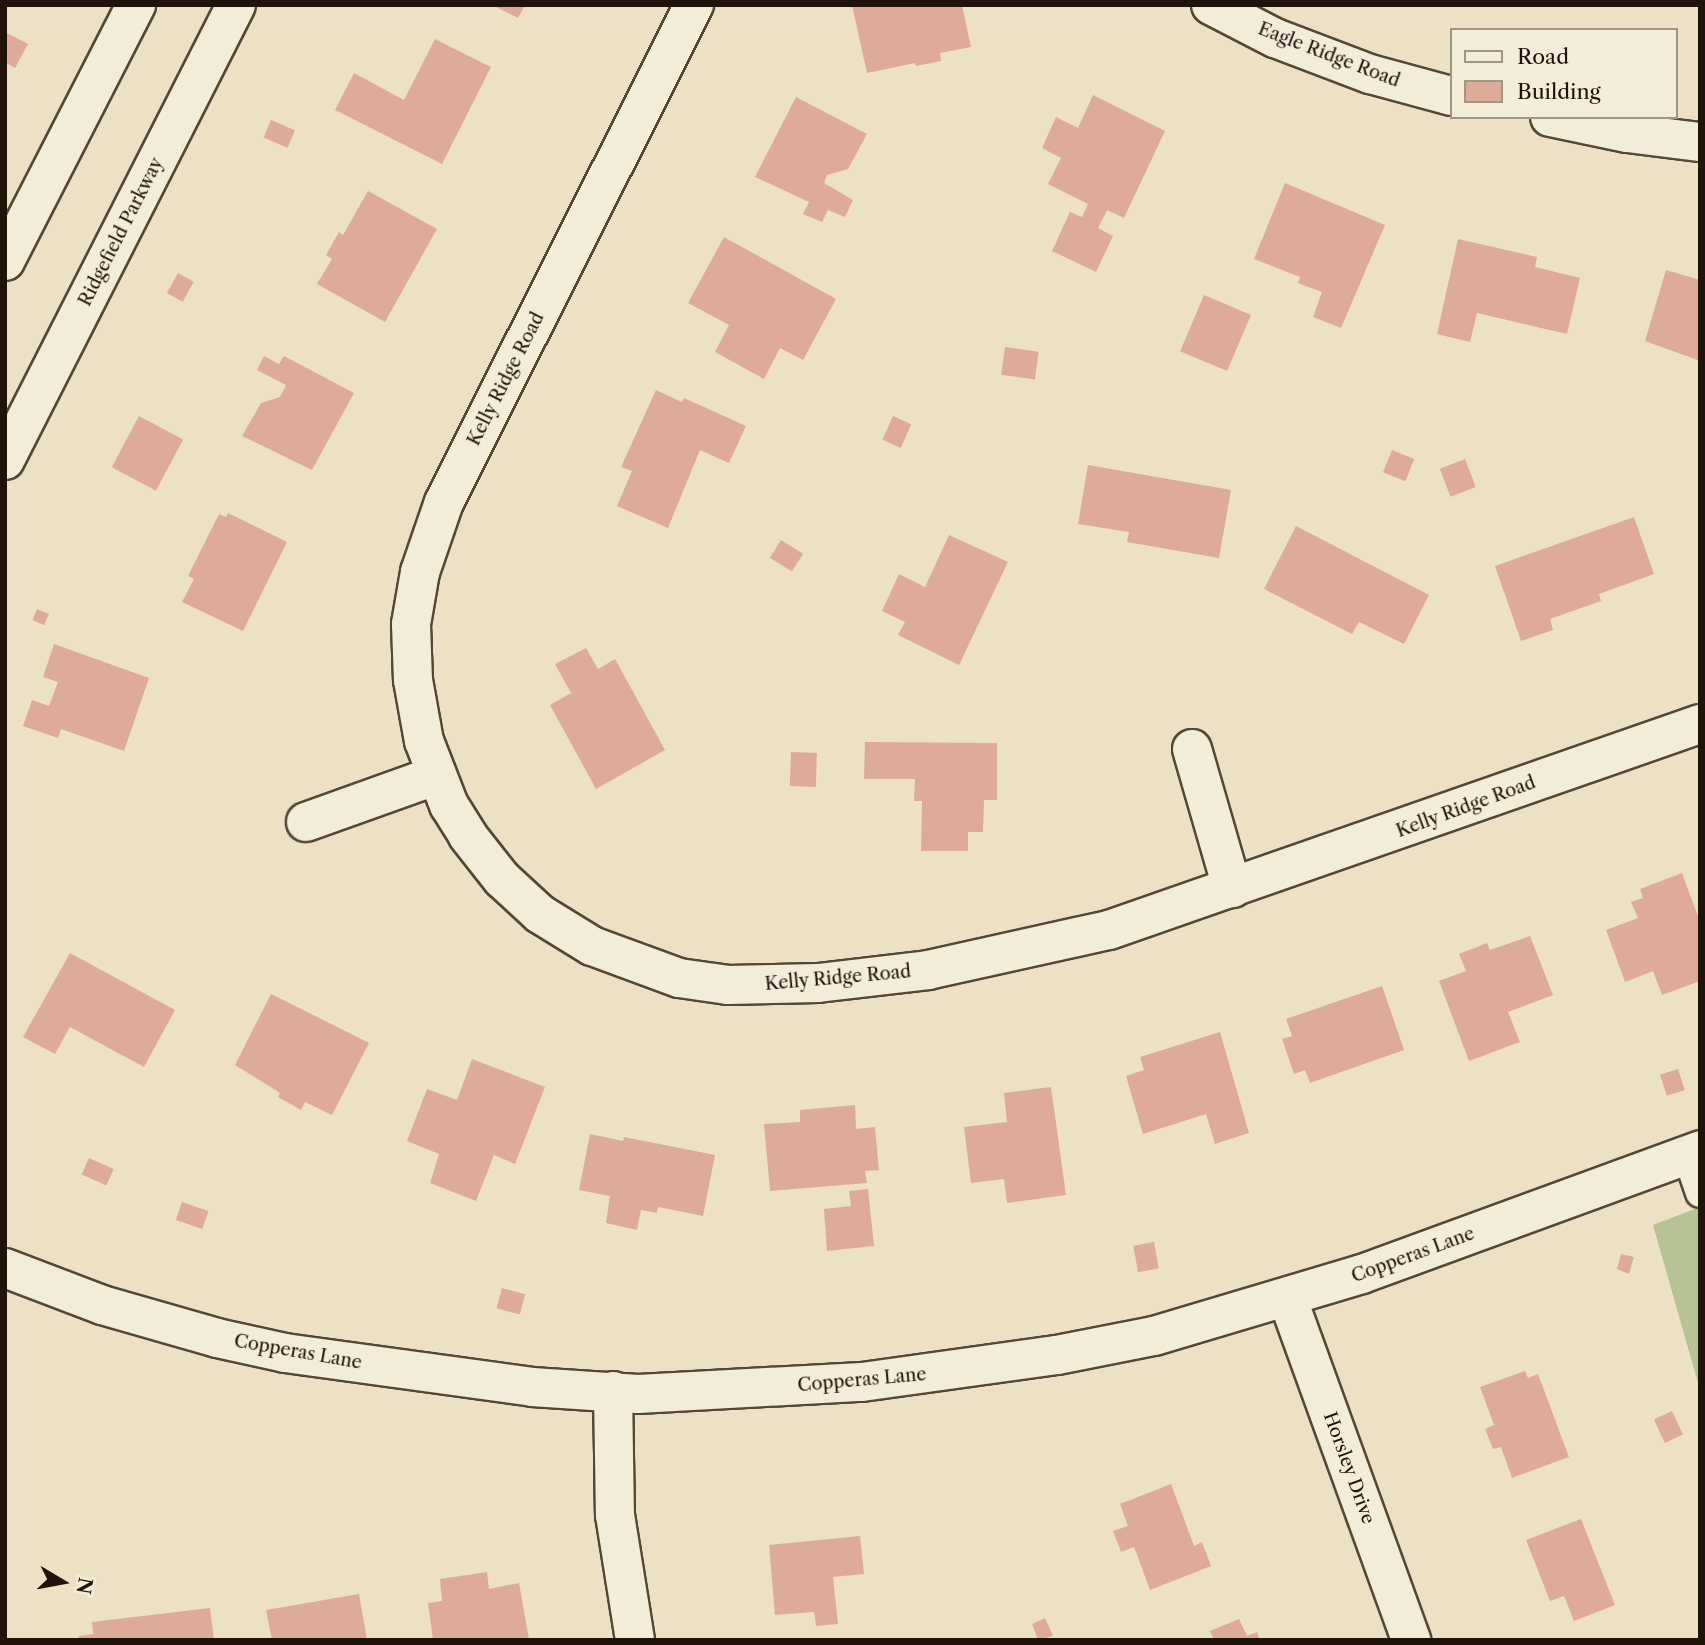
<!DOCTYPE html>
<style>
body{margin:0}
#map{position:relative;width:1705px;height:1645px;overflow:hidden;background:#ece1c4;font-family:"Libre Caslon Text",serif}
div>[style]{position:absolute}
.green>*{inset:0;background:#b7c395}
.building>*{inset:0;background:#deab99;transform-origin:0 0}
.roads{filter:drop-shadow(2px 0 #534738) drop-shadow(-2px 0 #534738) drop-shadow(0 2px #534738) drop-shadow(0 -2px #534738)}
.service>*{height:28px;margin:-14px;padding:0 14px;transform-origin:14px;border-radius:14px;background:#f3ecd9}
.minor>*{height:38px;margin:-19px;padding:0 19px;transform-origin:19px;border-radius:19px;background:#f3ecd9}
.tertiary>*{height:38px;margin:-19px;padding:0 19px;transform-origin:19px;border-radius:19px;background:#f3ecd9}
.secondary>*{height:38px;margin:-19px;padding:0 19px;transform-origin:19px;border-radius:19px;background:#f3ecd9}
span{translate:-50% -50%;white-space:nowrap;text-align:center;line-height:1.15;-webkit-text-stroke:6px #f3ecd9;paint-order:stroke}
.street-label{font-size:18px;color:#20140a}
.frame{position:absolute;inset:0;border:7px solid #20140a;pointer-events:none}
.legend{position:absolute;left:1450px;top:28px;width:228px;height:91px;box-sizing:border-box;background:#f3ecd9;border:2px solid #9f9686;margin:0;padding:9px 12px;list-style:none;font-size:21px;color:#20140a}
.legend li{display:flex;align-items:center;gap:14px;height:35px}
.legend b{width:35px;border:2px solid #9f9686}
.north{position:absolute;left:28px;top:1547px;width:70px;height:70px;-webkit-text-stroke:5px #f3ecd9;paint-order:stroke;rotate:100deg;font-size:19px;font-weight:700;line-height:28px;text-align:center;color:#20140a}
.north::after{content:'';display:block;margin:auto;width:24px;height:32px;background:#20140a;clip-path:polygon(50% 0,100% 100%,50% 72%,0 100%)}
</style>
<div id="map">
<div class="green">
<div style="clip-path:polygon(1700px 1207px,1700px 1390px,1653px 1225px)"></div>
</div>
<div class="building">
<div style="clip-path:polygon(492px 5px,525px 5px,518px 18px)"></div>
<div style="clip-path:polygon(852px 5px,962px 5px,971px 47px,940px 53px,941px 61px,916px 66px,915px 63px,867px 73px)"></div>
<div style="clip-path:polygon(5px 32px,28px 44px,15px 68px,5px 62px)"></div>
<div style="clip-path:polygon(435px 39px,491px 67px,442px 164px,335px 110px,354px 73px,404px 100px)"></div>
<div style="clip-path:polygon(1093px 95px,1165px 131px,1124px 218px,1107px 210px,1098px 228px,1113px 236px,1096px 272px,1052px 251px,1070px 212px,1082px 217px,1088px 204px,1048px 184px,1061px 158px,1042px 148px,1056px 117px,1078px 128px)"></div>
<div style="clip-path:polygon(796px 97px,867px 134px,848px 169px,827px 175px,824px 183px,853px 200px,845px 217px,828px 210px,822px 222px,803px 214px,809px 202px,755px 177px)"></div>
<div style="left:271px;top:120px;width:26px;height:19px;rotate:23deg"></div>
<div style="clip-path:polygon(1285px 183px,1385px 225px,1341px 328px,1313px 317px,1322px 292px,1298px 283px,1300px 277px,1254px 259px)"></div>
<div style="clip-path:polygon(368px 191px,437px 229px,385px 322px,317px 284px,332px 259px,326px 255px,339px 232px,343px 235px)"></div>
<div style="clip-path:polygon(724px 237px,836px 299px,803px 360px,780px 348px,764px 379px,715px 352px,729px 325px,688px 303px)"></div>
<div style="clip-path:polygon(1458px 239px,1537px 257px,1535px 267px,1580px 278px,1567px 334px,1477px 313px,1470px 342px,1437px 334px)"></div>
<div style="clip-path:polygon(1666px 270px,1700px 280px,1700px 361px,1645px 341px)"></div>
<div style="left:178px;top:273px;width:18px;height:23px;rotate:29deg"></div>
<div style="left:1204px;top:295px;width:51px;height:61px;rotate:23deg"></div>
<div style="left:1005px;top:347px;width:34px;height:28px;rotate:8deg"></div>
<div style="clip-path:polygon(264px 356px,279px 364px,284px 356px,354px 393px,312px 470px,242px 436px,261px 403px,280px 397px,286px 385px,257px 370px)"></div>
<div style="clip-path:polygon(656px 390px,682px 402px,684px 398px,746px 426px,729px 463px,700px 450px,668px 528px,617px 506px,632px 471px,621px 467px)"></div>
<div style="left:139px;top:416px;width:50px;height:58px;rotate:28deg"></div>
<div style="left:893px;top:416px;width:20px;height:26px;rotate:24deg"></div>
<div style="left:1392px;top:450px;width:24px;height:24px;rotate:22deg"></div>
<div style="left:1465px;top:459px;width:30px;height:27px;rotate:69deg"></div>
<div style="clip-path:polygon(1088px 465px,1231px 490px,1219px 558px,1127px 542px,1129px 532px,1078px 524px)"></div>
<div style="clip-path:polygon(228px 513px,287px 542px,243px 631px,182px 602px,194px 579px,188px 576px,219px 514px,226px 517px)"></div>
<div style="clip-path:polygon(1634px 517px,1654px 574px,1599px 594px,1601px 601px,1550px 619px,1553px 630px,1521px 641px,1495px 566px)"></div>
<div style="clip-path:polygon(1296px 526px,1429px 595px,1404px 644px,1359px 622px,1352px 634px,1264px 589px)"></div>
<div style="clip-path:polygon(949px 535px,1008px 562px,959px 665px,898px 635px,905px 622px,882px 611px,899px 574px,925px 587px)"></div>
<div style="left:781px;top:540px;width:26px;height:21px;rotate:32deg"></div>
<div style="left:37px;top:609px;width:13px;height:12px;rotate:23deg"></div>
<div style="clip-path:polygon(54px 644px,149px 678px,124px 751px,61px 729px,58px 738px,23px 726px,32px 700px,49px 706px,58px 682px,43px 677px)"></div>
<div style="clip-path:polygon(586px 648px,598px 669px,615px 659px,665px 750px,596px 789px,550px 705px,571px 693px,555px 664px)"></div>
<div style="clip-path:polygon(865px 742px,997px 743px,997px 800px,984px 800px,983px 832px,968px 832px,968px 851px,921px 851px,922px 801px,914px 801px,915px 779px,864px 779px)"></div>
<div style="left:791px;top:752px;width:26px;height:34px;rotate:2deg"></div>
<div style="clip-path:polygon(1682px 873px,1700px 922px,1700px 981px,1662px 995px,1653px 971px,1625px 982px,1606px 930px,1638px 918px,1631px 902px,1643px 898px,1640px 889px)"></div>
<div style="clip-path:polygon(1530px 936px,1553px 995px,1508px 1012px,1520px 1042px,1469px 1061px,1439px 981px,1466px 971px,1459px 954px,1487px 943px,1490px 950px)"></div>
<div style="clip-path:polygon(70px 953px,175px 1010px,144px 1067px,70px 1027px,55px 1054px,23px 1037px)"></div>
<div style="clip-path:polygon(1382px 986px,1404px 1050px,1310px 1083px,1305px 1070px,1294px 1074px,1282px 1039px,1292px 1036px,1286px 1019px)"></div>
<div style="clip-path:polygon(271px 994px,369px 1043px,332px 1115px,305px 1102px,301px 1110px,278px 1097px,280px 1093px,235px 1065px)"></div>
<div style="clip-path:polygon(1220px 1032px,1249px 1133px,1215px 1144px,1206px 1114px,1143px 1134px,1126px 1076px,1144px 1070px,1140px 1057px)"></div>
<div style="clip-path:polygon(472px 1059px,545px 1087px,515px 1164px,494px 1155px,476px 1201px,430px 1183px,439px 1154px,407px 1141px,427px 1089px,457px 1100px)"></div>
<div style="left:1678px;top:1069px;width:22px;height:19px;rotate:72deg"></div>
<div style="clip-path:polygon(1051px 1087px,1066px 1195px,1007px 1203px,1004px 1179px,971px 1183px,964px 1127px,1007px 1122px,1004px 1093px)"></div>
<div style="clip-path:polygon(855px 1105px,856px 1129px,875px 1127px,879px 1170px,865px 1171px,867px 1183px,770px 1191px,764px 1124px,800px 1122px,800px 1110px)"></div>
<div style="clip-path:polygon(590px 1134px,623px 1141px,624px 1137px,715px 1155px,703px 1216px,658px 1207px,657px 1213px,641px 1210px,637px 1230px,606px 1223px,610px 1196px,579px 1190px)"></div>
<div style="left:89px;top:1158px;width:27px;height:18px;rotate:24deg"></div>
<div style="clip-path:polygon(868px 1189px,874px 1246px,827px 1251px,824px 1209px,851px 1206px,849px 1191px)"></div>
<div style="left:182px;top:1202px;width:28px;height:19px;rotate:19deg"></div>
<div style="left:1154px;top:1242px;width:27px;height:21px;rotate:80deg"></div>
<div style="clip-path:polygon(1621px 1254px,1634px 1257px,1629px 1274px,1617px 1269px)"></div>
<div style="left:502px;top:1288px;width:24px;height:21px;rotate:15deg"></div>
<div style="clip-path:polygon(1525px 1371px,1528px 1378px,1538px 1374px,1569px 1457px,1512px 1478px,1501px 1447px,1493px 1449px,1485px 1429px,1494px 1425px,1480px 1387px)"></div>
<div style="left:1672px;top:1411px;width:26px;height:20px;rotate:65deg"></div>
<div style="clip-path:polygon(1171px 1484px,1194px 1546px,1202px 1542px,1211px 1566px,1150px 1590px,1134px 1547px,1121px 1552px,1113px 1531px,1128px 1526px,1120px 1504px)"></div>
<div style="clip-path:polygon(1581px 1519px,1615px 1605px,1574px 1621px,1564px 1596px,1550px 1601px,1526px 1540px)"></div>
<div style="clip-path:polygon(860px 1536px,864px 1574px,833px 1577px,838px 1624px,816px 1626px,814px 1612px,775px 1615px,769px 1545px)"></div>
<div style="clip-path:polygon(487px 1572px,489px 1589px,519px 1583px,529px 1639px,433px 1640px,428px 1603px,442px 1601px,440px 1579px)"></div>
<div style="clip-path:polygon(359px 1594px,367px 1640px,272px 1640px,266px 1610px)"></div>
<div style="clip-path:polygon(210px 1608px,214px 1640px,79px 1640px,79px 1636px,93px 1634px,92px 1622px)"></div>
<div style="clip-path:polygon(1045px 1618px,1053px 1636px,1038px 1640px,1032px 1624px)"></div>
<div style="clip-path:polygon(1239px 1619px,1247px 1636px,1257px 1632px,1260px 1640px,1214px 1640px,1210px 1631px)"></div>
</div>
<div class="roads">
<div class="service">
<div style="left:1687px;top:1155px;width:40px;rotate:71.1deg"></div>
</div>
<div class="minor">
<div style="left:694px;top:5px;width:556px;rotate:116.7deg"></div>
<div style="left:444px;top:502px;width:74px;rotate:108.9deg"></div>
<div style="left:420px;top:572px;width:53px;rotate:99.8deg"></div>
<div style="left:411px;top:624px;width:56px;rotate:88deg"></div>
<div style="left:413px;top:680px;width:62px;rotate:79.8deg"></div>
<div style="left:424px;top:741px;width:69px;rotate:68.7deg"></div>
<div style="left:449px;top:805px;width:36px;rotate:58deg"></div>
<div style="left:468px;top:836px;width:55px;rotate:51.7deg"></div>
<div style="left:502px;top:879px;width:52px;rotate:42.6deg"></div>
<div style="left:540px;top:914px;width:61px;rotate:31.6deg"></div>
<div style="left:592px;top:946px;width:93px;rotate:20.2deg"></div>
<div style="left:679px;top:978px;width:49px;rotate:8.1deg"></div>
<div style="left:728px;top:985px;width:90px;rotate:-1.3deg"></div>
<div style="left:818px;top:983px;width:111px;rotate:-6.7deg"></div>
<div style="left:928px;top:970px;width:185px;rotate:-12.5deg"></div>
<div style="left:1109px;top:930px;width:626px;rotate:-19.22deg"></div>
<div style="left:1211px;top:5px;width:72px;rotate:27.3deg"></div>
<div style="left:1275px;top:38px;width:102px;rotate:20.8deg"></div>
<div style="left:1370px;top:74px;width:84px;rotate:15.2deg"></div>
<div style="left:1550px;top:117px;width:79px;rotate:11.7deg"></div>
<div style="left:1627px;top:133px;width:74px;rotate:7deg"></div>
<div style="left:1192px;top:749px;width:145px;rotate:73.9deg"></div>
<div style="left:306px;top:822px;width:139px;rotate:-19.7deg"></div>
<div style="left:1287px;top:1297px;width:365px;rotate:70.1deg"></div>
<div style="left:613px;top:1391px;width:124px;rotate:89.1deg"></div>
<div style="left:615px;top:1515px;width:127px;rotate:80.9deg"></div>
</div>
<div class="tertiary">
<div style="left:5px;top:1268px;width:104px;rotate:20.9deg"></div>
<div style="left:102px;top:1305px;width:120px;rotate:16deg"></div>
<div style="left:217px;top:1338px;width:70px;rotate:12.4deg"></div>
<div style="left:285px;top:1353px;width:249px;rotate:7.8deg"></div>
<div style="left:532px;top:1387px;width:106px;rotate:3.8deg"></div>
<div style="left:638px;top:1394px;width:224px;rotate:-3.1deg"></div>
<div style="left:862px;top:1382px;width:197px;rotate:-7.9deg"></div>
<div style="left:1057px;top:1355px;width:99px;rotate:-11.1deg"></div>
<div style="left:1154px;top:1336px;width:217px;rotate:-16.6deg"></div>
<div style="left:1362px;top:1274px;width:360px;rotate:-20.1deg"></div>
</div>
<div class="secondary">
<div style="left:5px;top:261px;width:288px;rotate:-62.9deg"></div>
<div style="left:5px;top:460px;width:510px;rotate:-63.08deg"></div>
</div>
</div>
<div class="street-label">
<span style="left:1329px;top:55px;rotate:21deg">Eagle Ridge Road</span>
<span style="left:121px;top:232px;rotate:-63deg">Ridgefield Parkway</span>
<span style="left:506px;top:379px;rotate:-63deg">Kelly Ridge Road</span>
<span style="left:1466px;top:807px;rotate:-20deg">Kelly Ridge Road</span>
<span style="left:838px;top:978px;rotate:-5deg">Kelly Ridge Road</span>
<span style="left:1413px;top:1255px;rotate:-20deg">Copperas Lane</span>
<span style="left:298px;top:1352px;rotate:10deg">Copperas Lane</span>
<span style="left:862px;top:1380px;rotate:-5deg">Copperas Lane</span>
<span style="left:1349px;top:1468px;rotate:70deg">Horsley Drive</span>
</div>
<div class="frame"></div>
<ul class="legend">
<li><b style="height:9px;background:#f3ecd9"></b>Road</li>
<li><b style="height:19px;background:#deab99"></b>Building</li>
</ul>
<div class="north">N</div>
</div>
